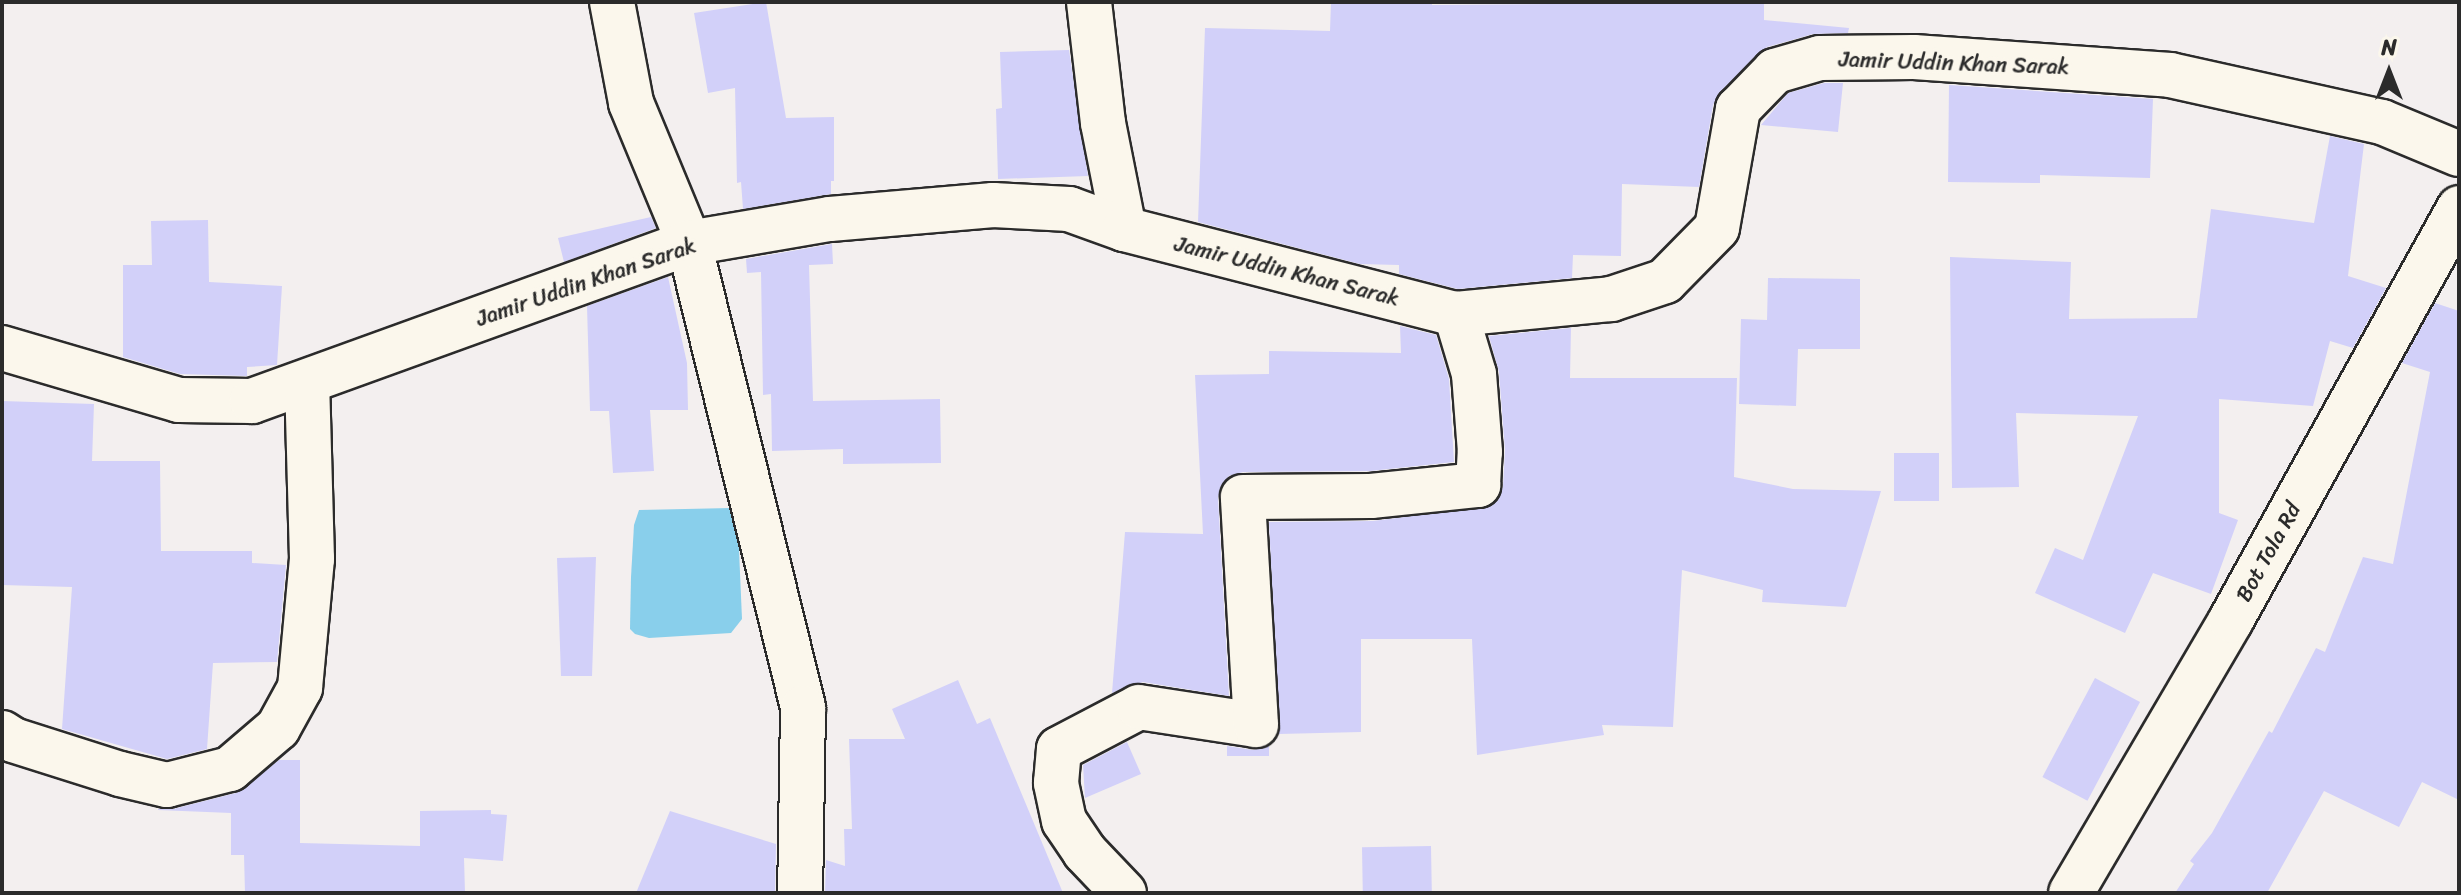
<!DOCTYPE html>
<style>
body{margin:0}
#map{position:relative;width:2461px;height:895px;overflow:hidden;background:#f3efef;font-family:Sriracha,sans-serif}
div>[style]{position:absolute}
.water>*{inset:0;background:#89cfeb}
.building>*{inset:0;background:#d2d0f9;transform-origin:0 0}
.roads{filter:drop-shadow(2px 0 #2b2b2b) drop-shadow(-2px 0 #2b2b2b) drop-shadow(0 2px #2b2b2b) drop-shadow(0 -2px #2b2b2b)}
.street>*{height:44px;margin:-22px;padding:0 22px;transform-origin:22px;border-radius:22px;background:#fbf7ec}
.secondary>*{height:44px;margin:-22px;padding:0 22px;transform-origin:22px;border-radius:22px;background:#fbf7ec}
span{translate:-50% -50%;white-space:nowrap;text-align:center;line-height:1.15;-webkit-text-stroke:7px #fbf7ec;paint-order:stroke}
.street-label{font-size:22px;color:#2b2b2b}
.frame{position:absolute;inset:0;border:4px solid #2b2b2b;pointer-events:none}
.north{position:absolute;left:2349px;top:32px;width:80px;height:80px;-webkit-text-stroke:6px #fbf7ec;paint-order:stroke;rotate:0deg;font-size:22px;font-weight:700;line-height:32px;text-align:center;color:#2b2b2b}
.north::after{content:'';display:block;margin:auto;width:28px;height:36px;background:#2b2b2b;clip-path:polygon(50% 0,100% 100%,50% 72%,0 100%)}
</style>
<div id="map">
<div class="water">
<div style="clip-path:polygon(731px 508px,738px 527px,742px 619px,731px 633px,649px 638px,635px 634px,630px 629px,631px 577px,634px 525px,639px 510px)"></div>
</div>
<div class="building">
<div style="clip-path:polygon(766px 2px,786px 118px,834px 117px,834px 181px,831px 181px,831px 194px,743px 209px,741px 182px,737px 183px,735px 88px,708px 93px,694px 13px)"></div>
<div style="clip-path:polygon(1331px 2px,1432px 2px,1432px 5px,1764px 2px,1764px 20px,1849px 28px,1848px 33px,1813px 34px,1767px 47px,1720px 92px,1713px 105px,1699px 187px,1622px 184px,1621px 256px,1573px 255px,1572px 278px,1458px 289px,1399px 274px,1399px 265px,1360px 264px,1198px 222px,1205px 28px,1330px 31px)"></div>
<div style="clip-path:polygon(1069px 50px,1088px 176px,998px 179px,996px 109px,1002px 108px,1000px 52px)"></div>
<div style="clip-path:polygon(1824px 83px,1843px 83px,1838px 132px,1761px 125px,1788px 93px)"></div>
<div style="clip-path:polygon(1949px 85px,2153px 99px,2150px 178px,2040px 175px,2040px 183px,1948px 182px)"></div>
<div style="clip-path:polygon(2330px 136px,2364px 144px,2348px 276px,2386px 288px,2353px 348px,2330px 341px,2313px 406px,2219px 399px,2219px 513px,2238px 520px,2211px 594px,2153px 573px,2125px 633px,2035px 593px,2055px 548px,2083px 560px,2138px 416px,2016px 413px,2019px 487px,1952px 488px,1950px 257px,2071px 262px,2069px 319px,2197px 318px,2211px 209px,2314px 223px)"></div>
<div style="clip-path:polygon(651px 217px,656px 228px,564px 262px,558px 238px)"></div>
<div style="clip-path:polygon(208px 220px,209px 282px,282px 286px,277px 365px,247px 367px,247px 376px,180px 374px,123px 357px,123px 265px,152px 265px,151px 221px)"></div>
<div style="clip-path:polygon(832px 244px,833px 264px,809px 265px,813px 401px,940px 399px,941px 463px,843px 464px,843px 449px,772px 451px,771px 394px,763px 395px,761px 272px,747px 273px,746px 259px)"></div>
<div style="clip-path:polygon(668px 277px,687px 363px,688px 410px,650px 410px,654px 471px,613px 473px,609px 411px,590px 411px,587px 306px)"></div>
<div style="clip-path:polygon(1768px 278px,1860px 279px,1860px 349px,1798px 349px,1796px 406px,1739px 404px,1741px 319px,1767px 320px)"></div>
<div style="clip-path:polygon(2435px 303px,2459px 311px,2459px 800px,2422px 782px,2399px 827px,2324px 791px,2267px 893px,2175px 893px,2194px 864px,2190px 861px,2212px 833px,2269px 731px,2272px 733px,2316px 648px,2325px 652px,2363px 557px,2393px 564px,2430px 372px,2402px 363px)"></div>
<div style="clip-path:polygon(1400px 326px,1436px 335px,1449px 379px,1454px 462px,1370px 471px,1243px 472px,1229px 476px,1221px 486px,1218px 498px,1229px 696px,1143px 682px,1112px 693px,1125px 532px,1203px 534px,1195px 375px,1269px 374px,1269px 351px,1401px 353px)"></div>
<div style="clip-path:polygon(1571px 328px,1570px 378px,1737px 378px,1734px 477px,1793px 489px,1881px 491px,1846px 607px,1762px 602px,1763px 590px,1682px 570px,1673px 727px,1602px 725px,1604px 735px,1477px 755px,1472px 639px,1361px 639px,1361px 732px,1279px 734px,1269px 522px,1373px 521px,1491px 506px,1503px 487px,1505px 450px,1499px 372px,1489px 336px)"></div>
<div style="clip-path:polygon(2px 401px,94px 404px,92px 461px,160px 461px,161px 551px,252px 551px,252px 563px,286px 565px,277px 662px,213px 663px,207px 749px,167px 759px,62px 729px,72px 587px,2px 585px)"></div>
<div style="left:1894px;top:453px;width:45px;height:48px"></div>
<div style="clip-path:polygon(596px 557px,592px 676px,561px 676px,557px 558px)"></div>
<div style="left:2095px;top:678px;width:51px;height:112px;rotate:28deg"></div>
<div style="clip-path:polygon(958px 680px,977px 724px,990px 718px,1063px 893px,825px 893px,826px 860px,845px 866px,844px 829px,852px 829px,849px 739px,905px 739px,892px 709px)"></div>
<div style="clip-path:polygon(1127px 742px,1141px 774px,1085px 798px,1083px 765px)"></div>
<div style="clip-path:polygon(1227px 746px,1253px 750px,1269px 746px,1269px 756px,1227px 756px)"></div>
<div style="clip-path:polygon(279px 760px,300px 760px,300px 843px,420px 846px,420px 811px,491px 810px,491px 814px,507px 815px,503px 861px,464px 858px,465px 893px,245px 893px,244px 855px,231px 855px,231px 813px,158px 810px,158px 809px,173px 809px,236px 793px)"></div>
<div style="clip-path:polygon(670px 811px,776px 844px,775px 893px,636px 893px)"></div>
<div style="left:1431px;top:846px;width:47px;height:69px;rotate:89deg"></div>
</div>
<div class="roads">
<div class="street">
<div style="left:612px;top:2px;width:103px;rotate:79.3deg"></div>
<div style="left:631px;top:103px;width:152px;rotate:67.5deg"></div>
<div style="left:689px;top:243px;width:479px;rotate:76.2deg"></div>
<div style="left:803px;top:708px;width:185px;rotate:90.9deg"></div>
<div style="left:1089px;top:2px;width:122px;rotate:83.4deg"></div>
<div style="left:1103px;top:123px;width:108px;rotate:78.8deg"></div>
<div style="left:2px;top:348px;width:184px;rotate:16.4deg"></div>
<div style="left:179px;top:400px;width:73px;rotate:0.8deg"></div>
<div style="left:252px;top:401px;width:465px;rotate:-19.9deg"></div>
<div style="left:689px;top:243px;width:143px;rotate:-9.7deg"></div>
<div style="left:830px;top:219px;width:164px;rotate:-4.9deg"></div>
<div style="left:993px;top:205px;width:76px;rotate:3deg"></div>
<div style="left:1069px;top:209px;width:59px;rotate:20deg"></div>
<div style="left:1124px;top:229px;width:343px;rotate:14.4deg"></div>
<div style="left:1456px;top:314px;width:156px;rotate:-5.5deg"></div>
<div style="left:1611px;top:299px;width:57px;rotate:-18.4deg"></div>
<div style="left:1665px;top:281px;width:74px;rotate:-45.5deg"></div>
<div style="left:1717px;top:228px;width:121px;rotate:-80deg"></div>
<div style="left:1738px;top:109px;width:53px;rotate:-45.8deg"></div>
<div style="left:1775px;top:71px;width:47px;rotate:-16.1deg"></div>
<div style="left:1820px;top:58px;width:94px;rotate:-0.6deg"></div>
<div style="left:1914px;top:57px;width:257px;rotate:4deg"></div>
<div style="left:2170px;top:75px;width:217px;rotate:12.5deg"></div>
<div style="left:2382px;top:122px;width:83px;rotate:22.6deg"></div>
<div style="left:2px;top:733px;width:13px;rotate:32deg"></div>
<div style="left:13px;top:740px;width:112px;rotate:17.6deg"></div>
<div style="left:120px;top:774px;width:48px;rotate:13.2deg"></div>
<div style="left:167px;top:785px;width:65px;rotate:-14.3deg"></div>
<div style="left:230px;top:769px;width:63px;rotate:-40.5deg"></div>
<div style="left:278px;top:728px;width:46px;rotate:-61.2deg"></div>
<div style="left:300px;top:688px;width:130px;rotate:-84.7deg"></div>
<div style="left:312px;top:559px;width:177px;rotate:-91.6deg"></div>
<div style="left:1124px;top:893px;width:57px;rotate:-133.6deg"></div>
<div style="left:1085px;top:852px;width:37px;rotate:-124deg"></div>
<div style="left:1064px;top:821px;width:39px;rotate:-102deg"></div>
<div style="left:1056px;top:783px;width:34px;rotate:-85deg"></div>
<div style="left:1059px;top:749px;width:90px;rotate:-27.7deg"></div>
<div style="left:1139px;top:707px;width:118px;rotate:8.7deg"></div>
<div style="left:1256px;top:725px;width:228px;rotate:-93.3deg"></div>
<div style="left:1243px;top:497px;width:128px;rotate:-0.4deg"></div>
<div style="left:1371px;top:496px;width:108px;rotate:-5.9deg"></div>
<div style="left:1478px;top:485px;width:33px;rotate:-87deg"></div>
<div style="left:1480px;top:452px;width:78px;rotate:-94.4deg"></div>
<div style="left:1474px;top:374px;width:63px;rotate:-106.7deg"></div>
</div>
<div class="secondary">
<div style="left:2071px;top:893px;width:316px;rotate:-59.6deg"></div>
<div style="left:2231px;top:620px;width:471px;rotate:-61deg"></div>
</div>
</div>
<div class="street-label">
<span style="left:1954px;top:63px;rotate:2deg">Jamir Uddin Khan Sarak</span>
<span style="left:1287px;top:271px;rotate:14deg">Jamir Uddin Khan Sarak</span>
<span style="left:586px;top:282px;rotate:-19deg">Jamir Uddin Khan Sarak</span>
<span style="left:2268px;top:552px;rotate:-61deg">Bot Tola Rd</span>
</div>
<div class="frame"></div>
<div class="north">N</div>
</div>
